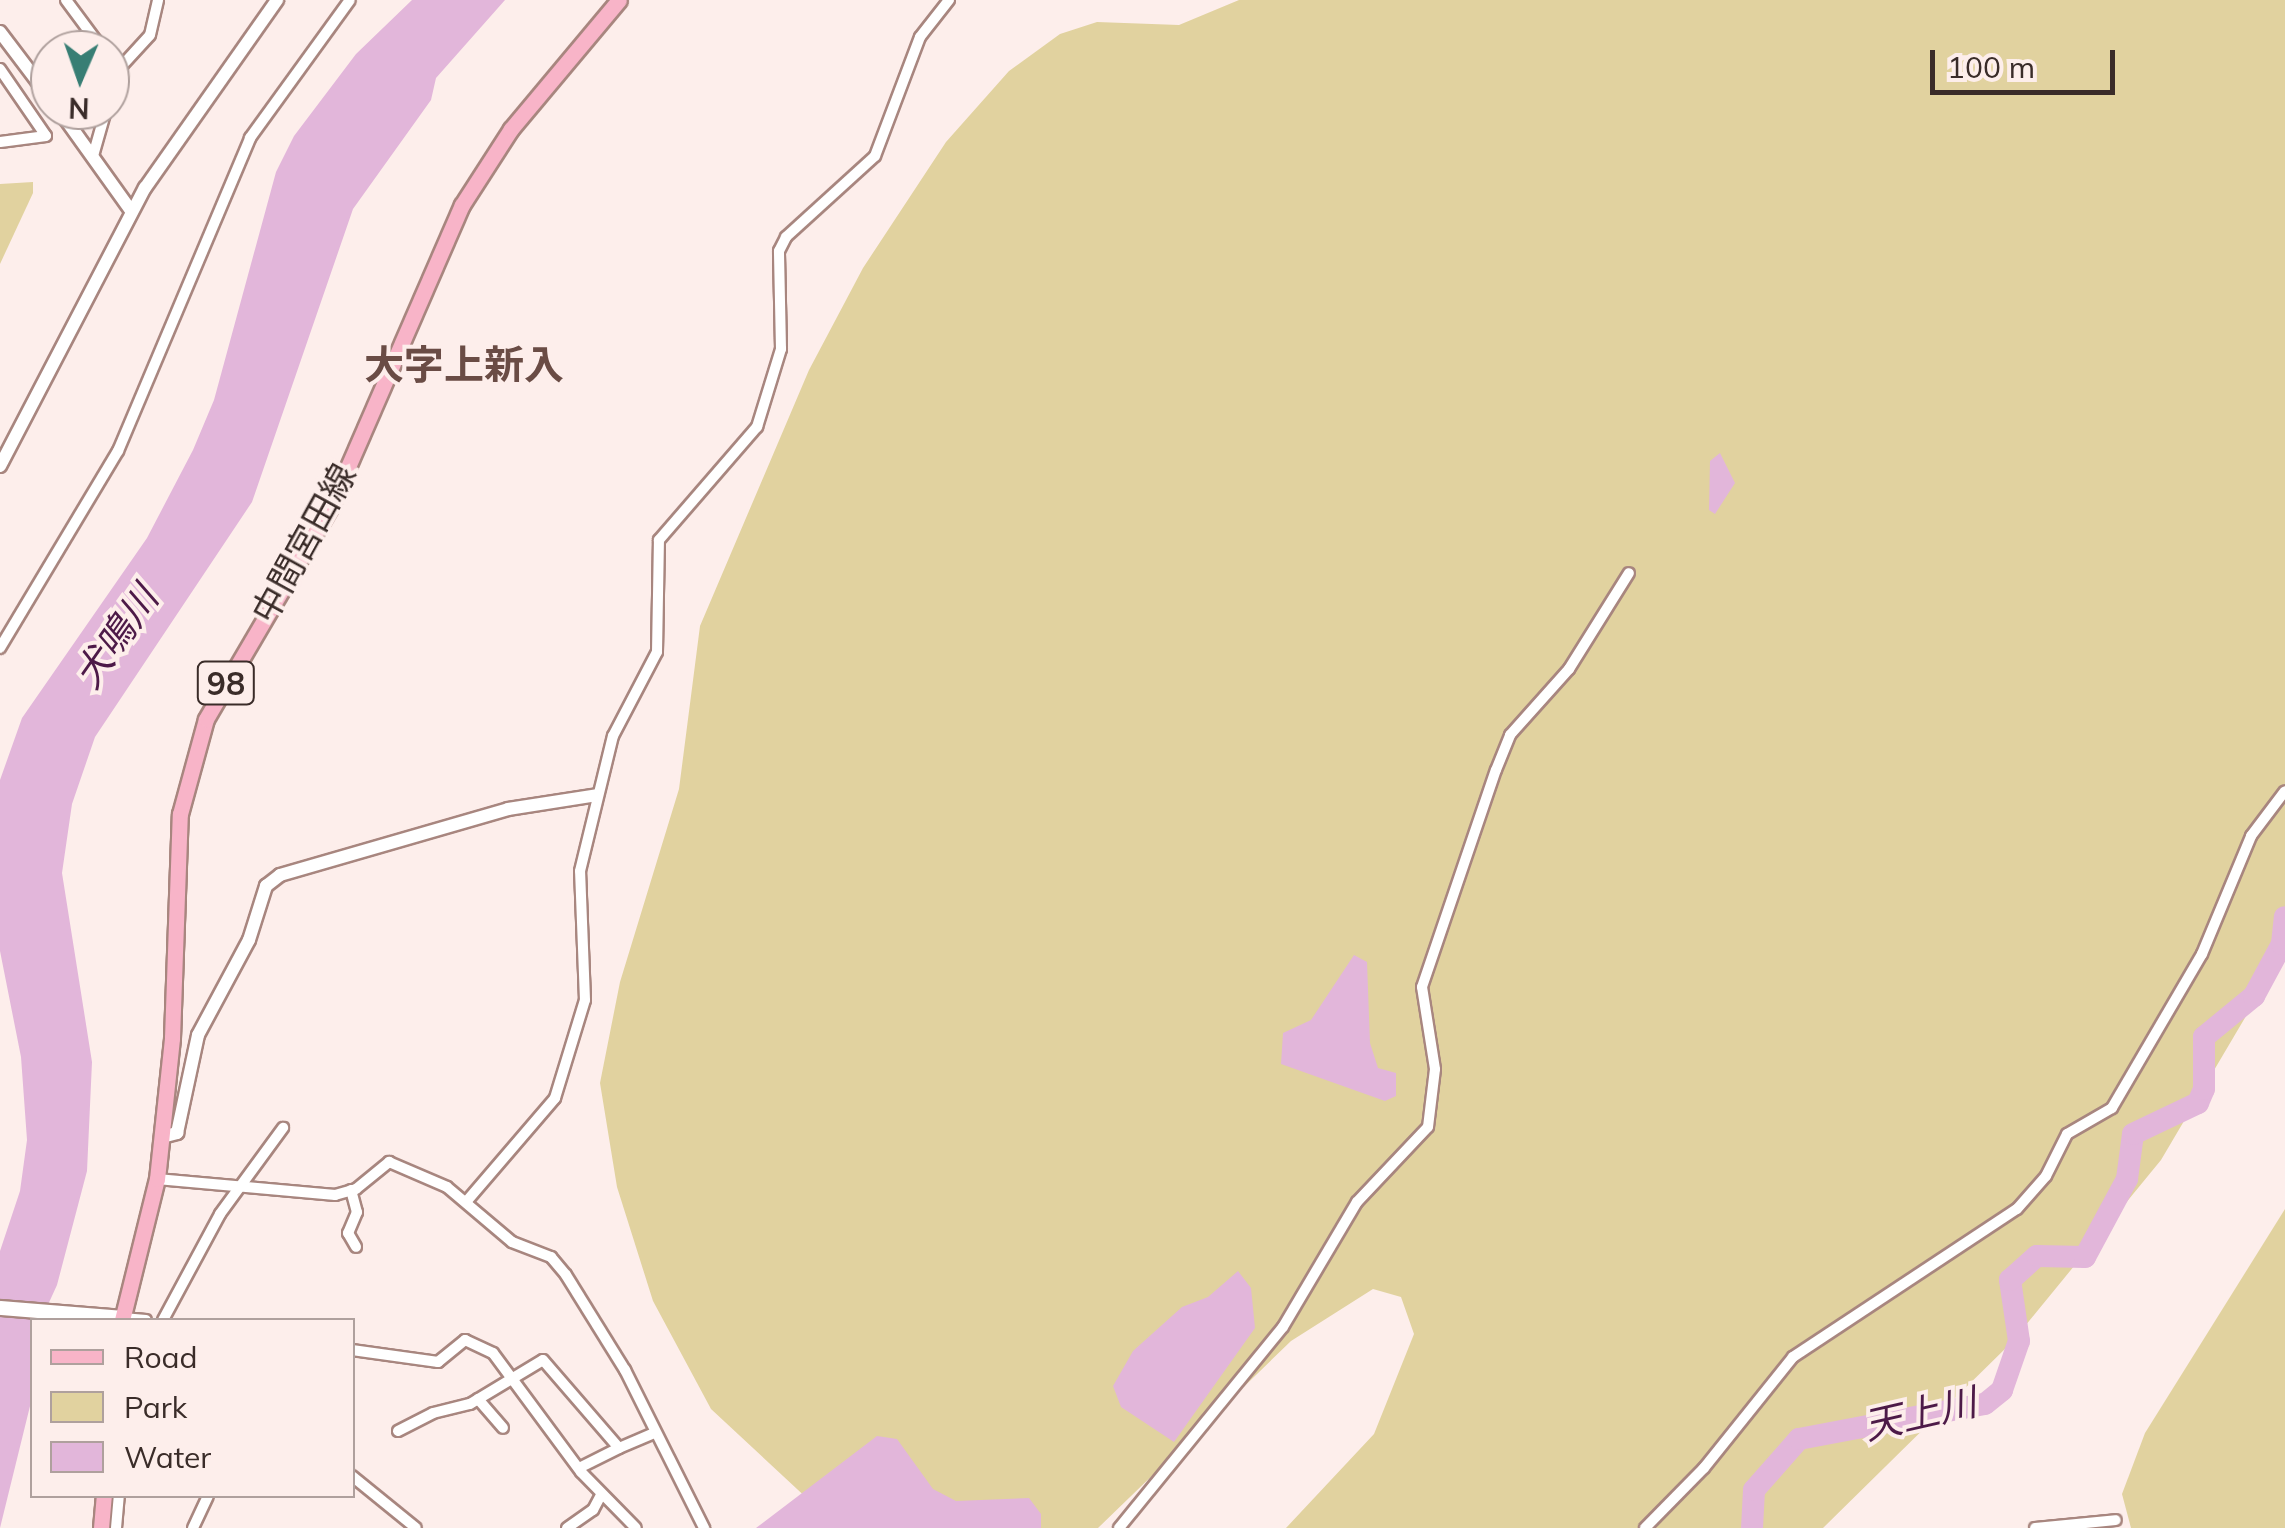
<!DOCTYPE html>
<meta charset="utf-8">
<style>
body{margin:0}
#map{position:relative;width:2285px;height:1528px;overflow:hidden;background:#fdeeeb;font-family:Mulish,"Noto Sans JP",sans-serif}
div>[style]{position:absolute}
.green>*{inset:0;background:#e1d29f}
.water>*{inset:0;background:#e2b6da}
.river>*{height:22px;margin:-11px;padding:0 11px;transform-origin:11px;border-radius:11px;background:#e2b6da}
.roads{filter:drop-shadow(2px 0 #a8867f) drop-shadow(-2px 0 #a8867f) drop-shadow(0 2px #a8867f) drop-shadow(0 -2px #a8867f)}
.minor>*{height:10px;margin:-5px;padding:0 5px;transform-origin:5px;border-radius:5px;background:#fff}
.tertiary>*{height:12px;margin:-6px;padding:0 6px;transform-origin:6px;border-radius:6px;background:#fff}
.secondary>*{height:14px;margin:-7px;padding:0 7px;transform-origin:7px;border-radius:7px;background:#fff}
.primary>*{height:15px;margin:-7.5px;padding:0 7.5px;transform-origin:7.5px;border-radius:7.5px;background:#f8b4c8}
span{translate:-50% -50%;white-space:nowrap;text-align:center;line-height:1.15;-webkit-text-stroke:8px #fdeeeb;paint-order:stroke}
.shield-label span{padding:2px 8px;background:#fdeeeb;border:2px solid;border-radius:8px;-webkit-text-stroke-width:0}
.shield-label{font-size:32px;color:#3a2c29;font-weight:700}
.street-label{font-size:35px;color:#3a2c29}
.water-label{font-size:38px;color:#4d1a48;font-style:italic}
.quarter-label{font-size:40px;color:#6a4c45;font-weight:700}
.legend{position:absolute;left:30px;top:1318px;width:325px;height:180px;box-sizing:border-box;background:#fdeeeb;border:2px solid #afa09d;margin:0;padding:12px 18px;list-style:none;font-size:30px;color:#3a2c29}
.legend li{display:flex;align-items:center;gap:20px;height:50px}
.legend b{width:50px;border:2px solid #afa09d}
.north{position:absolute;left:30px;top:30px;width:100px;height:100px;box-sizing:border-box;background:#fdeeeb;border:2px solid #afa09d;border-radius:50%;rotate:182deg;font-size:28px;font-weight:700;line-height:40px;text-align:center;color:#3a2c29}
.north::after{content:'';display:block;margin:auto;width:35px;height:45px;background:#387e74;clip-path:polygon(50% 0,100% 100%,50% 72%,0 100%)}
.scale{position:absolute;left:1930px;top:50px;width:185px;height:45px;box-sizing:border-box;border:5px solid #3a2c29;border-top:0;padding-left:12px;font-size:30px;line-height:35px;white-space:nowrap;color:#3a2c29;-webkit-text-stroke:8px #fdeeeb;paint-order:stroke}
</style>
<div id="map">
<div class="green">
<div style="clip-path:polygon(1239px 0,2285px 0,2285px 950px,2161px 1160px,2011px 1343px,1823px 1528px,1286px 1528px,1374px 1434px,1414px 1334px,1401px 1297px,1373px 1289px,1291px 1341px,1098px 1528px,839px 1528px,711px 1409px,653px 1301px,617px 1187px,600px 1083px,620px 982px,679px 789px,700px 626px,809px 370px,863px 268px,946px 142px,1009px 71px,1060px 34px,1097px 22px,1179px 25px)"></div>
<div style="clip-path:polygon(33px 182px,33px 193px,0 264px,0 184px)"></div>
<div style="clip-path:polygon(2285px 1209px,2285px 1528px,2131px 1528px,2122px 1494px,2145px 1433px)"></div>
</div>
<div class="water">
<div style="clip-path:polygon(412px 0,505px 0,436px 78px,431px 100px,353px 209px,252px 502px,95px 737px,72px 804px,62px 873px,92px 1062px,87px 1171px,57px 1285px,41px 1320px,32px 1320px,32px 1398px,0 1528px,0 1251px,20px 1191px,27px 1140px,21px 1057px,0 951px,0 780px,22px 718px,147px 538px,193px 450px,214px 400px,276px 172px,294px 136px,356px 54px)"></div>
<div style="clip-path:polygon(1720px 453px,1735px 483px,1715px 514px,1709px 510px,1710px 461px)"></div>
<div style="clip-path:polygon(1354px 955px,1367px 962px,1370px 1043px,1378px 1068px,1396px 1073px,1396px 1096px,1385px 1101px,1281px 1064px,1283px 1033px,1311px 1020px)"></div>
<div style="clip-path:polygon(1238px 1271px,1251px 1288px,1255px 1328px,1174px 1442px,1121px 1407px,1113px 1386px,1133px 1351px,1182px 1307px,1208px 1297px)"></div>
<div style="clip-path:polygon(877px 1436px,897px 1439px,933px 1489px,956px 1501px,1029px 1498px,1041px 1514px,1041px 1528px,756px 1528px)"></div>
</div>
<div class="river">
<div style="left:1752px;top:1528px;width:38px;rotate:-87deg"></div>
<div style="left:1754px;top:1490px;width:68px;rotate:-48.6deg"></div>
<div style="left:1799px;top:1439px;width:189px;rotate:-10.7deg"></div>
<div style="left:1985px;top:1404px;width:22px;rotate:-39deg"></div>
<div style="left:2002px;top:1390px;width:52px;rotate:-70.9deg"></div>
<div style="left:2019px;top:1341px;width:62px;rotate:-98.4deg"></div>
<div style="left:2010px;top:1280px;width:36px;rotate:-42deg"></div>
<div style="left:2037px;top:1256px;width:48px;rotate:1.2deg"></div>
<div style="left:2085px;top:1257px;width:89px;rotate:-61.7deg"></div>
<div style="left:2127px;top:1179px;width:45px;rotate:-82.4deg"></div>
<div style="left:2133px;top:1134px;width:72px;rotate:-25.5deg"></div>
<div style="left:2198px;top:1103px;width:15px;rotate:-67deg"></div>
<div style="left:2204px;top:1089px;width:52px;rotate:-90deg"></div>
<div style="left:2204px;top:1037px;width:65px;rotate:-39.4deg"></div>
<div style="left:2254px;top:996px;width:59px;rotate:-61.7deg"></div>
<div style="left:2282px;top:944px;width:27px;rotate:-84deg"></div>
</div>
<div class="roads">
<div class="minor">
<div style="left:66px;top:0;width:62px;rotate:53.5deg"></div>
<div style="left:0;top:69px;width:81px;rotate:55.5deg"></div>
<div style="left:46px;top:136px;width:46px;rotate:172.6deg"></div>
<div style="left:110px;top:97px;width:28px;rotate:-73deg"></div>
<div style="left:118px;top:70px;width:47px;rotate:-47.6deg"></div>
<div style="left:150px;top:35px;width:36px;rotate:-77deg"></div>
<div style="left:93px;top:156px;width:48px;rotate:-74.2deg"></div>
<div style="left:0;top:648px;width:230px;rotate:-59.1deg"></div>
<div style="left:118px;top:451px;width:340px;rotate:-67.1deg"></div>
<div style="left:250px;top:138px;width:170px;rotate:-54.1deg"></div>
<div style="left:157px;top:1179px;width:179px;rotate:5.1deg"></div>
<div style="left:335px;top:1195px;width:22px;rotate:-16deg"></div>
<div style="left:356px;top:1189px;width:43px;rotate:-39.3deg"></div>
<div style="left:389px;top:1162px;width:63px;rotate:23.3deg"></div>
<div style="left:447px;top:1187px;width:85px;rotate:40.2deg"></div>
<div style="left:512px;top:1242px;width:42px;rotate:21deg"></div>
<div style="left:551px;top:1257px;width:23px;rotate:50deg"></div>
<div style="left:566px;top:1275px;width:112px;rotate:58.2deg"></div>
<div style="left:625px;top:1370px;width:177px;rotate:63.4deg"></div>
<div style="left:351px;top:1190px;width:23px;rotate:75deg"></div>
<div style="left:357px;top:1212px;width:23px;rotate:113deg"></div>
<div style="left:348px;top:1233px;width:16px;rotate:60deg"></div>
<div style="left:466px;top:1202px;width:137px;rotate:-49.4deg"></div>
<div style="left:555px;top:1098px;width:102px;rotate:-73deg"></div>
<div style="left:585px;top:1000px;width:129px;rotate:-92.2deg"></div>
<div style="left:580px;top:871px;width:139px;rotate:-76.3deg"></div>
<div style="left:613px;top:736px;width:95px;rotate:-62.4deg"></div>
<div style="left:657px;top:652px;width:112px;rotate:-89deg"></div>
<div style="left:659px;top:540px;width:150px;rotate:-49.1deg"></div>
<div style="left:757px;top:427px;width:82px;rotate:-72.9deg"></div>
<div style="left:781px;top:349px;width:98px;rotate:-91.2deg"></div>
<div style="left:779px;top:251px;width:16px;rotate:-63deg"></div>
<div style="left:786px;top:237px;width:120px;rotate:-42.3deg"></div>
<div style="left:875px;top:156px;width:127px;rotate:-69.3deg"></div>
<div style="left:920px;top:37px;width:47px;rotate:-51.9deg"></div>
<div style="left:123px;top:1318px;width:23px;rotate:5deg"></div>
<div style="left:163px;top:1320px;width:120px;rotate:-61.7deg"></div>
<div style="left:220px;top:1214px;width:107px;rotate:-53.8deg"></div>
<div style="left:352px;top:1350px;width:87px;rotate:7.9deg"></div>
<div style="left:438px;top:1362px;width:35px;rotate:-39deg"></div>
<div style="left:465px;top:1340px;width:31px;rotate:25deg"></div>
<div style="left:493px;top:1353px;width:148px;rotate:53.5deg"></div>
<div style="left:581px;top:1472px;width:78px;rotate:45.5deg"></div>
<div style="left:478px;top:1399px;width:38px;rotate:49deg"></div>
<div style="left:398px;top:1431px;width:39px;rotate:-27deg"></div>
<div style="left:433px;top:1413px;width:38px;rotate:-14deg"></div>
<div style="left:470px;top:1404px;width:85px;rotate:-31.1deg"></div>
<div style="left:543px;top:1360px;width:116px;rotate:49.2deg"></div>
<div style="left:619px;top:1448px;width:45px;rotate:153.4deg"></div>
<div style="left:619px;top:1448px;width:36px;rotate:-23deg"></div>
<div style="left:352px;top:1476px;width:82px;rotate:39.1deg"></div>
<div style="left:116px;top:1528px;width:32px;rotate:-85deg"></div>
<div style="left:193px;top:1528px;width:35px;rotate:-65deg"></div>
<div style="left:567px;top:1528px;width:32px;rotate:-35deg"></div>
<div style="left:593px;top:1510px;width:17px;rotate:-62deg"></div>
<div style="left:1119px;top:1528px;width:259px;rotate:-50.8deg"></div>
<div style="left:1283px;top:1327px;width:145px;rotate:-59.4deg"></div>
<div style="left:1357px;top:1202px;width:103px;rotate:-46.6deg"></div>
<div style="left:1428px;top:1127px;width:58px;rotate:-83.1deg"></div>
<div style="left:1435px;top:1069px;width:83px;rotate:-99deg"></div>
<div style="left:1422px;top:987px;width:229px;rotate:-71.2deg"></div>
<div style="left:1496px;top:770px;width:38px;rotate:-68deg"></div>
<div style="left:1510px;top:735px;width:89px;rotate:-48.2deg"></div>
<div style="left:1569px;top:669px;width:113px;rotate:-58deg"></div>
<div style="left:1645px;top:1528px;width:84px;rotate:-45.5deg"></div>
<div style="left:1704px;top:1468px;width:142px;rotate:-51.3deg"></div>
<div style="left:1793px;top:1357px;width:268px;rotate:-33.5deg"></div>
<div style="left:2017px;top:1209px;width:44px;rotate:-48.7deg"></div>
<div style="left:2046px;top:1176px;width:47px;rotate:-63.4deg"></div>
<div style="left:2067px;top:1134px;width:52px;rotate:-30deg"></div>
<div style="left:2112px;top:1108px;width:178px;rotate:-59.7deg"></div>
<div style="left:2202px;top:954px;width:128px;rotate:-67.4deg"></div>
<div style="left:2251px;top:836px;width:56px;rotate:-52.9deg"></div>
<div style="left:2035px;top:1528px;width:81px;rotate:-5.6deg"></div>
</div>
<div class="tertiary">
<div style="left:0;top:32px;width:83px;rotate:52.9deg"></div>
<div style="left:59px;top:110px;width:125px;rotate:54.4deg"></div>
<div style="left:0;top:466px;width:314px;rotate:-62.5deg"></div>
<div style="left:145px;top:188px;width:230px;rotate:-54.9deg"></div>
<div style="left:162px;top:1137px;width:16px;rotate:-15deg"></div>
<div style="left:177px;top:1133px;width:100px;rotate:-77.9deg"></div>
<div style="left:198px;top:1035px;width:108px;rotate:-61.8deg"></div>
<div style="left:249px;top:940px;width:57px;rotate:-72.5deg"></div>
<div style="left:266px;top:886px;width:18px;rotate:-38deg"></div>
<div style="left:280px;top:875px;width:237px;rotate:-16.1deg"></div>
<div style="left:508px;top:809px;width:90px;rotate:-8.9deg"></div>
</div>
<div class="secondary">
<div style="left:0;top:1308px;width:123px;rotate:4.6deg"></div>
</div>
<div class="primary">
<div style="left:122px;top:1320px;width:145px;rotate:-76.1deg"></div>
<div style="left:157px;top:1179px;width:142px;rotate:-83.9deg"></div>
<div style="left:172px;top:1038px;width:224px;rotate:-88deg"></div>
<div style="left:180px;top:814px;width:98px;rotate:-74.7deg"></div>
<div style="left:206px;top:719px;width:247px;rotate:-59.6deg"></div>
<div style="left:331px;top:506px;width:328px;rotate:-66.5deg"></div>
<div style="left:462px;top:205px;width:90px;rotate:-57.2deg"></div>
<div style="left:511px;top:129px;width:168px;rotate:-50.1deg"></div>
<div style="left:101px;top:1528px;width:32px;rotate:-85deg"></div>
</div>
</div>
<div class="shield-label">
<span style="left:226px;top:683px">98</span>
</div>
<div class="street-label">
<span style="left:303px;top:543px;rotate:-61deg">中間宮田線</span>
</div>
<div class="water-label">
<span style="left:116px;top:637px;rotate:-55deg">犬鳴川</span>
<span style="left:1920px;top:1414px;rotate:-13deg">天上川</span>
</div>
<div class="quarter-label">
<span style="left:464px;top:364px">大字上新入</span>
</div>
<ul class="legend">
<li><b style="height:12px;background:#f8b4c8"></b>Road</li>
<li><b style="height:28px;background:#e1d29f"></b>Park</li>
<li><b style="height:28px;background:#e2b6da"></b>Water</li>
</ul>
<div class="north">N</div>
<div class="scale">100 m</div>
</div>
